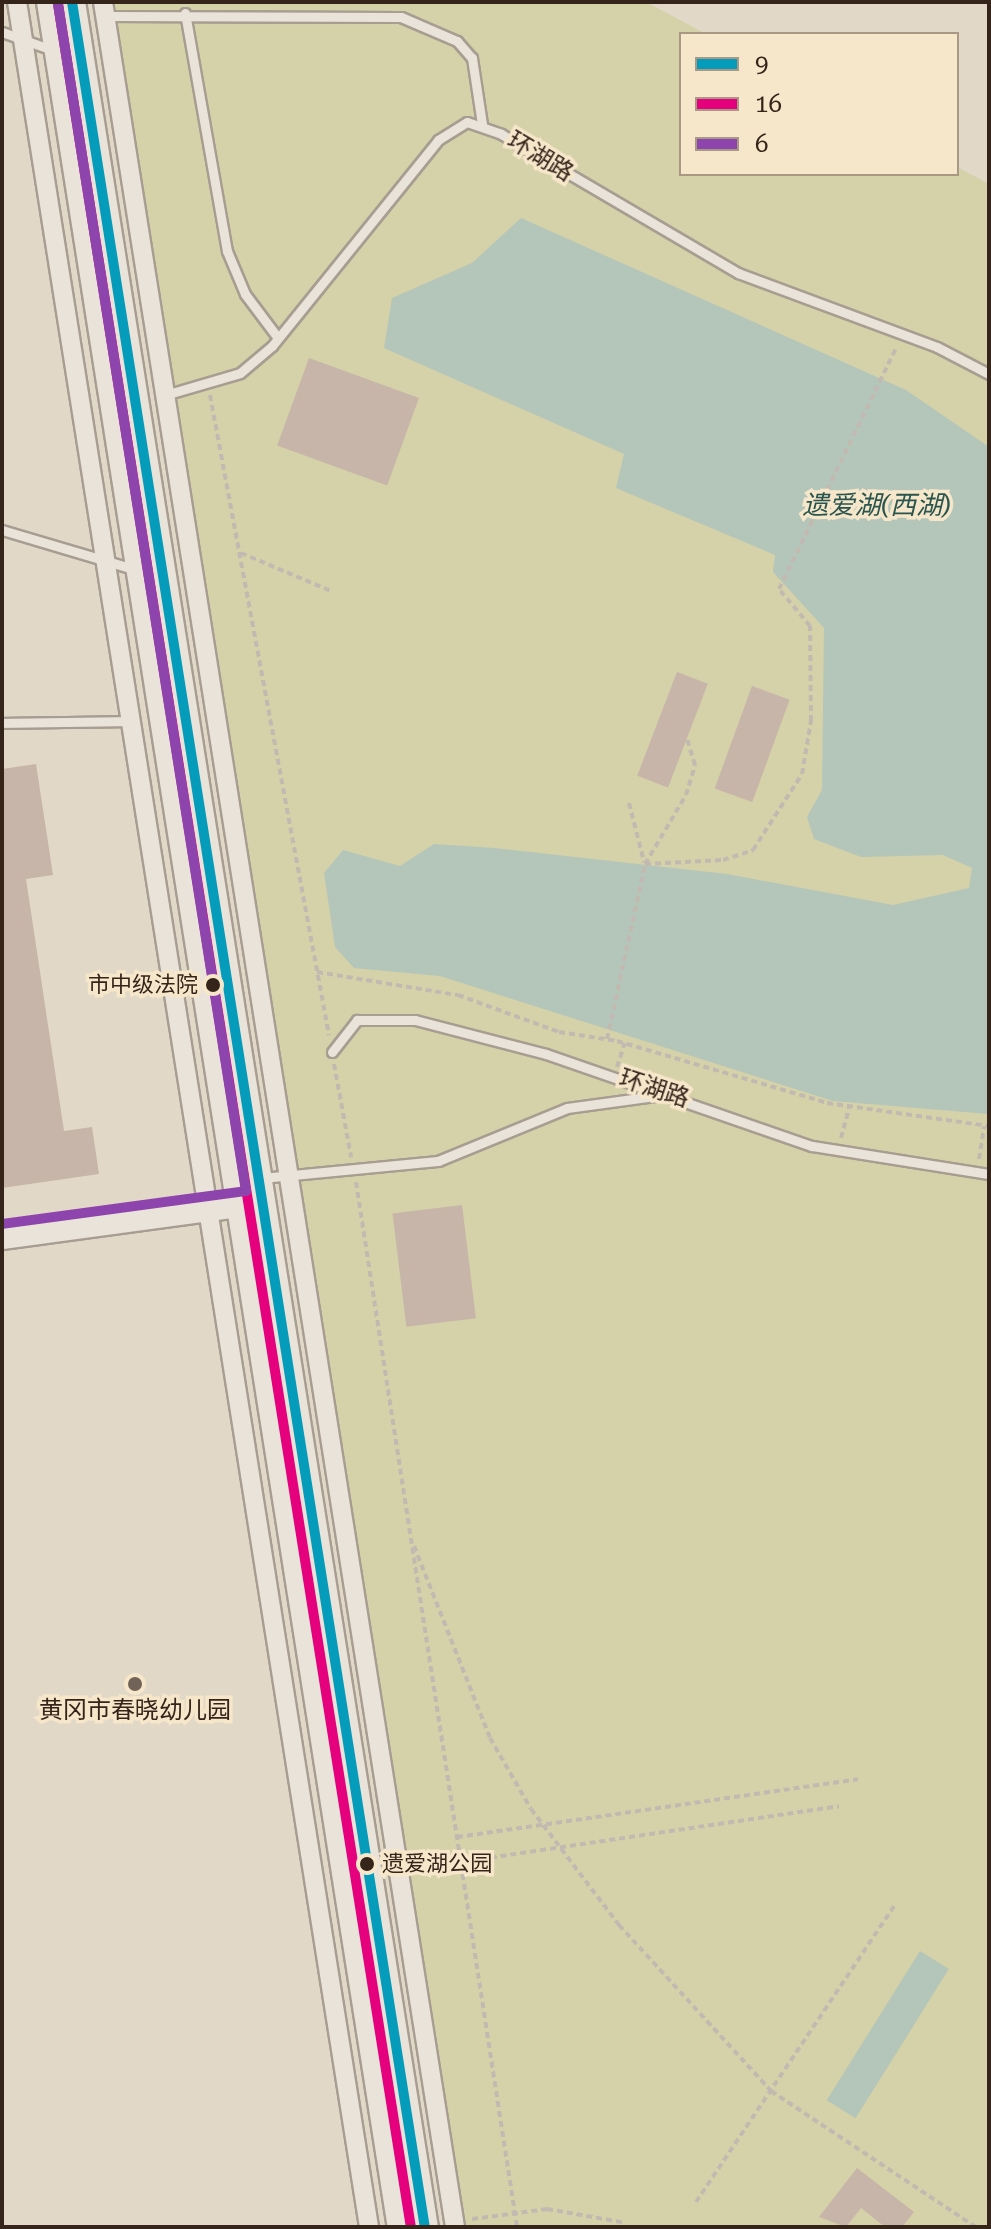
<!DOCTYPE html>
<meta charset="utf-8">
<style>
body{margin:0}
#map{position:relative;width:991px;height:2229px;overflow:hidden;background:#e2d8c7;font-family:"Roboto Serif","Noto Sans SC",serif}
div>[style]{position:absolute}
.green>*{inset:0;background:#d5d1a8}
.water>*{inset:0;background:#b3c6b9;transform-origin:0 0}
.building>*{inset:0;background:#c6b5a8;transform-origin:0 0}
.path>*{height:4px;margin-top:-2px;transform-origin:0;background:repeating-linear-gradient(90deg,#c2bab1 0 6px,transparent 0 10px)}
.roads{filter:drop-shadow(2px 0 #a79d91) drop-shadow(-2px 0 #a79d91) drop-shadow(0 2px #a79d91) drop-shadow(0 -2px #a79d91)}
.service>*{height:9px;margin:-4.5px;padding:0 4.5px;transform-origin:4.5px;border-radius:4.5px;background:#eae3d9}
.minor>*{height:18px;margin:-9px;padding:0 9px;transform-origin:9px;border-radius:9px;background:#eae3d9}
.tertiary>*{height:22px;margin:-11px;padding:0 11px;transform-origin:11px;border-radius:11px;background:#eae3d9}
.secondary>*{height:26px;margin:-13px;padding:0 13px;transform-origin:13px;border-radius:13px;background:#eae3d9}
.bus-1>*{height:10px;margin:-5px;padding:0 5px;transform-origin:5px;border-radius:5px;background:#059cbc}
.bus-2>*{height:10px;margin:-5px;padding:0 5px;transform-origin:5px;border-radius:5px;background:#e5007d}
.bus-3>*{height:10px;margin:-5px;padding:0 5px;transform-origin:5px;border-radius:5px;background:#8e44ad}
.dots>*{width:22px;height:22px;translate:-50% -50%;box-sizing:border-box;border:4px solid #f6e6ca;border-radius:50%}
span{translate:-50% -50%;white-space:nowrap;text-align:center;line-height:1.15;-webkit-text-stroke:7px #f6e6ca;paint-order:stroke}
.bus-label{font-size:22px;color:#34241a}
.right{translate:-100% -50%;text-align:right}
.left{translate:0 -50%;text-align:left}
.street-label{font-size:24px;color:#34241a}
.poi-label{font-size:24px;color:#34241a}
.water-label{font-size:26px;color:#29554e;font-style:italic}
.frame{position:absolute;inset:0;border:4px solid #34241a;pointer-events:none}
.legend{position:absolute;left:679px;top:32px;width:280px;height:144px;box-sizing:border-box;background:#f6e6ca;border:2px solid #a89884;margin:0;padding:10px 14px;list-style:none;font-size:24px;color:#34241a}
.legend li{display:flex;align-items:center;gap:16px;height:40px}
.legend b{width:40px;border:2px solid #a89884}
</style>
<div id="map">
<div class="green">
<div style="clip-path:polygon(110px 2px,646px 2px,706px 34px,681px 34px,681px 174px,957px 174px,957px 167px,989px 184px,989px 2227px,463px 2227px)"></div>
</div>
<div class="water">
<div style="clip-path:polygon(521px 218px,906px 390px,989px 447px,989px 1114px,833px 1101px,440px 976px,354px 968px,335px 947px,324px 873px,343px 850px,400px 866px,434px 844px,494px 848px,727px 874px,893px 905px,969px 888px,972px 868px,943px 855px,861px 857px,814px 839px,807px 817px,822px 790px,824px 628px,773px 572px,775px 555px,616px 488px,624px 454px,384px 348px,392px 298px,472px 263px)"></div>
<div style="left:920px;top:1951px;width:34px;height:176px;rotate:32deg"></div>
</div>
<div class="building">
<div style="left:309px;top:358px;width:117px;height:93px;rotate:20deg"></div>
<div style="left:677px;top:672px;width:33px;height:111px;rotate:21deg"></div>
<div style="left:752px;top:686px;width:40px;height:109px;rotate:20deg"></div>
<div style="clip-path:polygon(36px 764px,53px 875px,26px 879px,64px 1131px,92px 1127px,99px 1174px,2px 1188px,2px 769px)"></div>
<div style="left:462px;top:1205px;width:114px;height:70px;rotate:83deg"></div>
<div style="clip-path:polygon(857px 2168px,914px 2212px,902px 2227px,885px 2227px,861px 2208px,846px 2227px,819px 2217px)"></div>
</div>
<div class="path">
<div style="left:210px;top:395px;width:651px;rotate:79.47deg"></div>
<div style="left:241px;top:553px;width:98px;rotate:22.9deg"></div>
<div style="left:629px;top:803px;width:61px;rotate:75.7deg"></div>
<div style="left:645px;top:864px;width:78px;rotate:-2.9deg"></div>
<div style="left:723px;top:860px;width:32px;rotate:-18deg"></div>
<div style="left:753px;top:850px;width:90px;rotate:-57.2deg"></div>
<div style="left:802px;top:774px;width:54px;rotate:-80.4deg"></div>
<div style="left:811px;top:721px;width:95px;rotate:-90.6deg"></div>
<div style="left:810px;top:626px;width:48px;rotate:-130deg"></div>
<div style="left:779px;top:589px;width:270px;rotate:-64.1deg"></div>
<div style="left:317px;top:972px;width:143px;rotate:9.3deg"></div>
<div style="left:458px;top:995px;width:108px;rotate:20.1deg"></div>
<div style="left:559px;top:1032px;width:59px;rotate:8.8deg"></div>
<div style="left:617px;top:1041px;width:219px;rotate:16.4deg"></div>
<div style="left:827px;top:1103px;width:164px;rotate:8.1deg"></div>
<div style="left:607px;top:1039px;width:179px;rotate:-77.7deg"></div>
<div style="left:645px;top:864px;width:80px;rotate:-59.3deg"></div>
<div style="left:686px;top:795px;width:31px;rotate:-73deg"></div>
<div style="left:695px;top:765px;width:27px;rotate:-107deg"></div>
<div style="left:334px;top:1064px;width:95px;rotate:79.6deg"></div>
<div style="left:617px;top:1067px;width:25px;rotate:-72deg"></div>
<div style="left:841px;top:1138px;width:31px;rotate:-75deg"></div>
<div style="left:979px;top:1159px;width:33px;rotate:-81deg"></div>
<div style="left:356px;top:1182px;width:1057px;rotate:81.24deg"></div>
<div style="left:414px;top:1546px;width:206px;rotate:68.4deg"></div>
<div style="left:490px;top:1738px;width:82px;rotate:60deg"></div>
<div style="left:531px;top:1809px;width:146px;rotate:52.8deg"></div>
<div style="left:619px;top:1925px;width:225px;rotate:47.5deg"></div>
<div style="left:771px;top:2091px;width:246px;rotate:33.6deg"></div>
<div style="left:457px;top:1837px;width:405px;rotate:-8.2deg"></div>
<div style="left:461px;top:1862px;width:382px;rotate:-8.4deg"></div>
<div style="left:696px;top:2202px;width:356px;rotate:-56.2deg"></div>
<div style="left:472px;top:2219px;width:76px;rotate:-7.6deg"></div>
<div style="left:547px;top:2209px;width:80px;rotate:10deg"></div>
</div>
<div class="roads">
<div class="service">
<div style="left:185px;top:13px;width:242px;rotate:80deg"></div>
<div style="left:227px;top:251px;width:47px;rotate:67.3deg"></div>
<div style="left:245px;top:294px;width:55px;rotate:53.1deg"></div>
<div style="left:105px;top:16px;width:296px;rotate:0.2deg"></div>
<div style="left:401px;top:17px;width:61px;rotate:23.2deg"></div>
<div style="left:457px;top:41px;width:23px;rotate:49deg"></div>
<div style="left:472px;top:58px;width:67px;rotate:81.4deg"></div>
<div style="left:2px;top:32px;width:56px;rotate:19.7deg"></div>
<div style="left:165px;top:395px;width:78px;rotate:-16.3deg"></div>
<div style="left:240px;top:373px;width:42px;rotate:-40.2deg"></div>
<div style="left:272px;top:346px;width:265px;rotate:-51.1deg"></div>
<div style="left:438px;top:140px;width:34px;rotate:-32deg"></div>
<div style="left:467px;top:122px;width:36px;rotate:19deg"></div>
<div style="left:501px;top:134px;width:275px;rotate:30.4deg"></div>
<div style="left:738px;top:273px;width:212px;rotate:20.4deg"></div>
<div style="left:937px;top:347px;width:59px;rotate:27.4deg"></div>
<div style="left:2px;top:530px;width:141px;rotate:16.5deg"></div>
<div style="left:2px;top:723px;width:128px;rotate:-0.9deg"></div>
<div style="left:332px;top:1052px;width:41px;rotate:-52deg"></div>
<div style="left:357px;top:1020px;width:58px"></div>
<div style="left:415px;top:1020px;width:135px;rotate:14.5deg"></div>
<div style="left:546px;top:1054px;width:281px;rotate:19.1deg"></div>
<div style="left:812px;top:1146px;width:179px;rotate:9deg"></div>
<div style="left:261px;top:1178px;width:178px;rotate:-5.5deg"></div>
<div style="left:438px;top:1161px;width:139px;rotate:-22.3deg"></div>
<div style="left:567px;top:1108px;width:96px;rotate:-7.8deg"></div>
</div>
<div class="minor">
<div style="left:17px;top:2px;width:2253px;rotate:81.01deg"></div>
<div style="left:103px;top:2px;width:2253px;rotate:81.01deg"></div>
</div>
<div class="tertiary">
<div style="left:2px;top:1238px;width:255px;rotate:-7.7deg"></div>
</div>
<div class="secondary">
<div style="left:50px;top:2px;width:2253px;rotate:81.04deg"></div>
<div style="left:72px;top:2px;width:2253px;rotate:80.99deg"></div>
</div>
</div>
<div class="bus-1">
<div style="left:72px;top:2px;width:2253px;rotate:80.99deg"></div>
</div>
<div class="bus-2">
<div style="left:58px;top:4px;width:2251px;rotate:80.98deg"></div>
</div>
<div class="bus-3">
<div style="left:2px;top:1224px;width:246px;rotate:-7.7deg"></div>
<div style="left:246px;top:1191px;width:1202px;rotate:-99deg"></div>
</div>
<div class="dots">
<div style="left:213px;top:985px;background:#34241a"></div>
<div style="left:135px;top:1684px;background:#716357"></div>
<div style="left:367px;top:1864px;background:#34241a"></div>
</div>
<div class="bus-label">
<span class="right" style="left:198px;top:985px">市中级法院</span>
<span class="left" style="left:382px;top:1864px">遗爱湖公园</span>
</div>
<div class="street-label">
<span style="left:540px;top:157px;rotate:31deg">环湖路</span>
<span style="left:654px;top:1089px;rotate:18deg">环湖路</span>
</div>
<div class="poi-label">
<span style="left:135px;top:1711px">黄冈市春晓幼儿园</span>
</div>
<div class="water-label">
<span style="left:877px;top:506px">遗爱湖(西湖)</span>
</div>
<div class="frame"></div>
<ul class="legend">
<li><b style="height:10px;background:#059cbc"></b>9</li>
<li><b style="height:10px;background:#e5007d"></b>16</li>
<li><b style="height:10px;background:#8e44ad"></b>6</li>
</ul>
</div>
